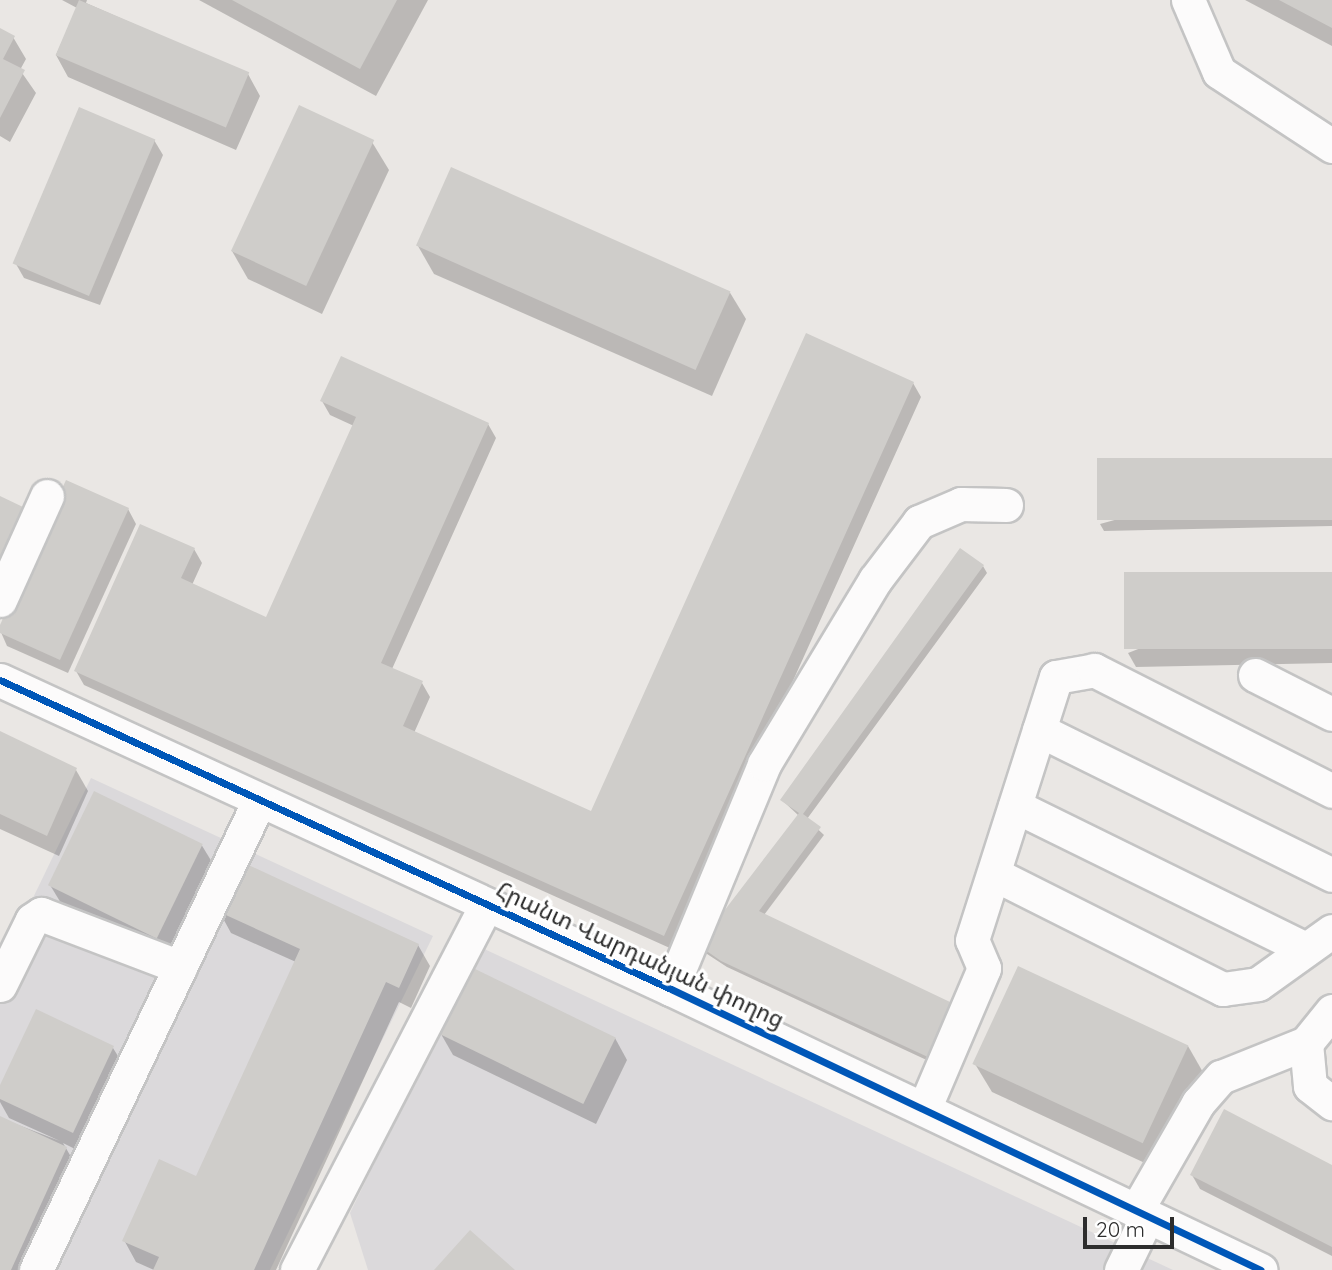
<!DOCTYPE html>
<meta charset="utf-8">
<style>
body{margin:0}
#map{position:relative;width:1332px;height:1270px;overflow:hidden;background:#eae7e4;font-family:Quicksand,"Noto Sans Armenian",sans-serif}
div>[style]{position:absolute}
.industrial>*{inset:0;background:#dbd9db}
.shadow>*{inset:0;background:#0003}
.building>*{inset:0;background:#cfcdca;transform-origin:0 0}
.roads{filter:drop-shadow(2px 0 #c4c4c4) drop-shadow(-2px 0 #c4c4c4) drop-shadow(0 2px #c4c4c4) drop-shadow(0 -2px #c4c4c4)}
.minor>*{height:33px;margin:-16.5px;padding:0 16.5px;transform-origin:16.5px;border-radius:16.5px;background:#fcfbfb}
.cycleway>*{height:7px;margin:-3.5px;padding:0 3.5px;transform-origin:3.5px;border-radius:3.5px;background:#0057b8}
span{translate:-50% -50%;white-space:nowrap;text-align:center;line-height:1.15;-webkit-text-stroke:6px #fff;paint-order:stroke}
.street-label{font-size:23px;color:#2d2d2d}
.scale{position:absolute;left:1083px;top:1217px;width:91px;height:32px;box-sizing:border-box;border:4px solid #2d2d2d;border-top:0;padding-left:9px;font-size:21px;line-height:24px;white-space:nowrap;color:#2d2d2d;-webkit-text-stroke:5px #fff;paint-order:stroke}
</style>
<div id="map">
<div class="industrial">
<div style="clip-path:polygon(91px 778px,433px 936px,270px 1270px,0 1270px,0 966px)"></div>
<div style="clip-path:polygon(480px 947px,1173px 1270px,368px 1270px,350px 1213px)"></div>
</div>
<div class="shadow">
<div style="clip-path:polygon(62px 0,87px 0,86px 3px,248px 74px,260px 96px,236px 150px,68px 77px,56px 55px,77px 8px)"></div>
<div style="clip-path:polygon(199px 0,428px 0,376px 96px)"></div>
<div style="clip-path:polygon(1245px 0,1332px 0,1332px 46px)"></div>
<div style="clip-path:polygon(0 30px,13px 37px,26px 59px,20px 70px,36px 93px,10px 142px,0 136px)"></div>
<div style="clip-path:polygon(154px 140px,163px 155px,100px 305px,24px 278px,16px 264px)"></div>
<div style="clip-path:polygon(372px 142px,389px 170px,322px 314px,248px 279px,232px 251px)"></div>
<div style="clip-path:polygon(418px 246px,729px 291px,746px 319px,712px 396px,434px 274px)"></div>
<div style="clip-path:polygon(913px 383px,921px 397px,672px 949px,84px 685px,76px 671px,194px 549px,202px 563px,192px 585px,267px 619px,354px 426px,330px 415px,322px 401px,488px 424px,496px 438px,392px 669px,422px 683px,430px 697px,414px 733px,592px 813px)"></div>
<div style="clip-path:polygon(1332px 460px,1332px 526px,1104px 531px,1100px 524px)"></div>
<div style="clip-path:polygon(0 498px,22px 508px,30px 522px,0 570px)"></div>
<div style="clip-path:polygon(128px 509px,136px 524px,68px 673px,7px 646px,0 630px)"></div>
<div style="clip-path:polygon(983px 566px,987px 573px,807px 819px,824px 835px,764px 915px,948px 1004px,952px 1010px,933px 1063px,727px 967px,704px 952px,799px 816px,782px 800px)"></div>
<div style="clip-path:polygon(1332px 573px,1332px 663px,1136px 667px,1128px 653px)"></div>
<div style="clip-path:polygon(0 733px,76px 770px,88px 791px,59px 856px,0 829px)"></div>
<div style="clip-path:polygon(201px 844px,218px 872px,173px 964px,67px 913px,50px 885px)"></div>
<div style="clip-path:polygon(219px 911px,418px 945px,430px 966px,411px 1008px,399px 1002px,276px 1270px,154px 1270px,136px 1262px,124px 1240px,197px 1178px,296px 962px,231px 933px)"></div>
<div style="clip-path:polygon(37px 1011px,113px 1048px,126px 1069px,85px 1154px,63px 1143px,82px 1176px,39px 1270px,0 1270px,0 1118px,60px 1141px,9px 1118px,0 1102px,0 1089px)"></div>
<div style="clip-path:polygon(441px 1034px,615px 1038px,627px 1060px,596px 1124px,453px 1055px)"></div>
<div style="clip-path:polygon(1188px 1046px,1204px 1074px,1160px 1170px,992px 1092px,975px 1064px)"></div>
<div style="clip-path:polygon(1332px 1166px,1332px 1256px,1200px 1189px,1192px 1175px)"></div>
</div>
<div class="building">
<div style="left:79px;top:0;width:185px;height:60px;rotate:23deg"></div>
<div style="clip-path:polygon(232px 0,397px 0,360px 69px)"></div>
<div style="clip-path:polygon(1279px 0,1332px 0,1332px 28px)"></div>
<div style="clip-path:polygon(0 28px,15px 36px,3px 59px,25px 70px,0 118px)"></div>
<div style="left:299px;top:105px;width:83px;height:161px;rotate:25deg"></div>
<div style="left:79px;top:107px;width:83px;height:170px;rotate:23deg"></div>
<div style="left:451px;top:167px;width:306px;height:86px;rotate:24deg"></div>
<div style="clip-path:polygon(806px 333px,914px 382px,664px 936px,74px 671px,140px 524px,195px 548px,181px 578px,266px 617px,356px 417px,320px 401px,341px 356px,489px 423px,381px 663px,423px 681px,403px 726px,591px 811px)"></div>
<div style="left:1332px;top:458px;width:62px;height:235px;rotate:90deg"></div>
<div style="clip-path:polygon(66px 480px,129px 508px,60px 660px,0 633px,0 625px)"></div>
<div style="clip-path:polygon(0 496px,23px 507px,0 557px)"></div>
<div style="clip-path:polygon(960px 548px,984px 565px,803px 814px,821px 827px,759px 911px,950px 1002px,930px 1058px,721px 961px,698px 945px,799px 813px,780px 800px)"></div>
<div style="left:1332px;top:572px;width:77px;height:208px;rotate:90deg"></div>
<div style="clip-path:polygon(0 731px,77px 768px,47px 836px,0 814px)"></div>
<div style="left:94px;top:791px;width:121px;height:105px;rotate:26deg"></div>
<div style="clip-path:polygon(240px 861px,419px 944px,399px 988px,386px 982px,254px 1270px,153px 1270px,159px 1257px,122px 1241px,159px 1159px,196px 1176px,300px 949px,217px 911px)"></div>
<div style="left:1018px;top:966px;width:188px;height:108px;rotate:25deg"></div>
<div style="left:471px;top:967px;width:161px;height:74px;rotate:26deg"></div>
<div style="clip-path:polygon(36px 1009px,114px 1046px,73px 1133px,0 1099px,0 1085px)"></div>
<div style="clip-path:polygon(1224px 1109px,1332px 1165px,1332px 1247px,1190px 1175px)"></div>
<div style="clip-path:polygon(0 1116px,67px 1147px,11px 1270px,0 1270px)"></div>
<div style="clip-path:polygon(470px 1230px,515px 1270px,434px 1270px)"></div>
</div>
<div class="roads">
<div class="minor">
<div style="left:1188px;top:0;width:78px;rotate:66.7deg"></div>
<div style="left:1219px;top:72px;width:135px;rotate:33.2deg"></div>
<div style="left:0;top:600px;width:114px;rotate:-65.7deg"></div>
<div style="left:1255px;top:675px;width:86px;rotate:26.9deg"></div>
<div style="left:0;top:680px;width:739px;rotate:24.73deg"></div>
<div style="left:671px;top:989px;width:653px;rotate:25.47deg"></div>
<div style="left:1039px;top:730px;width:327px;rotate:26.3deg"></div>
<div style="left:1015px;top:806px;width:324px;rotate:26.2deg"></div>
<div style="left:994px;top:874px;width:256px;rotate:26.7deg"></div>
<div style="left:1223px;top:989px;width:35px;rotate:-8deg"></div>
<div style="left:1258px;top:984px;width:91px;rotate:-35.6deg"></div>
<div style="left:0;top:985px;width:72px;rotate:-63.8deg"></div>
<div style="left:32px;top:920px;width:11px;rotate:-34deg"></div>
<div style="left:41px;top:914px;width:149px;rotate:20.9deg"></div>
<div style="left:671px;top:989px;width:243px;rotate:-67.5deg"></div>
<div style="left:764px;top:764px;width:215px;rotate:-58.9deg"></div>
<div style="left:875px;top:580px;width:73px;rotate:-52.8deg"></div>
<div style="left:919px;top:522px;width:46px;rotate:-23.2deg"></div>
<div style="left:961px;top:504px;width:45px;rotate:1.3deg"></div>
<div style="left:1332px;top:1011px;width:41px;rotate:129.1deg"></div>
<div style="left:1306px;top:1043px;width:43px;rotate:84.7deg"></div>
<div style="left:1310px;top:1086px;width:28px;rotate:38deg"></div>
<div style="left:924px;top:1109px;width:153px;rotate:-66.9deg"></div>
<div style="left:984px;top:968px;width:30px;rotate:-113deg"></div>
<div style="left:972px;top:940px;width:276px;rotate:-72.3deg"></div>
<div style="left:1056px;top:677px;width:39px;rotate:-10deg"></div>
<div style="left:1094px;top:670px;width:267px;rotate:26.9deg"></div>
<div style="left:1136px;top:1211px;width:125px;rotate:-60.1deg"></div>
<div style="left:1198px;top:1103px;width:35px;rotate:-49deg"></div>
<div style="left:1221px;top:1077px;width:92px;rotate:-21.8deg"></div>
<div style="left:36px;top:1270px;width:519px;rotate:-64.57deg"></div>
<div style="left:297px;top:1270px;width:411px;rotate:-62.6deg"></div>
<div style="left:1121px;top:1270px;width:59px;rotate:-63.9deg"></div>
</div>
</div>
<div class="cycleway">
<div style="left:0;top:680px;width:739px;rotate:24.73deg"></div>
<div style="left:671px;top:989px;width:653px;rotate:25.47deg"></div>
</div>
<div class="street-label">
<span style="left:640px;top:955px;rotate:25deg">Հրանտ Վարդանյան փողոց</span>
</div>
<div class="scale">20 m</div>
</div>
